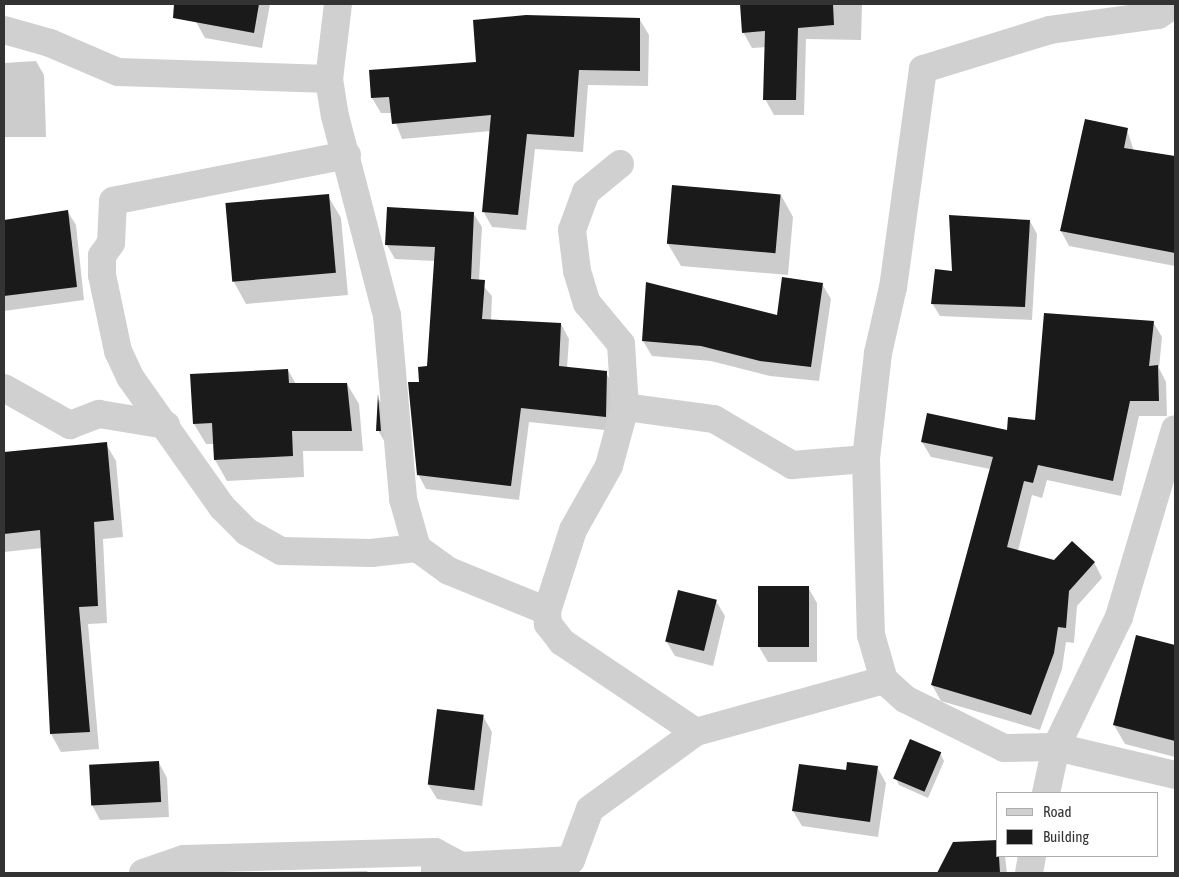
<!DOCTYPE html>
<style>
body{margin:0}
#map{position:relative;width:1179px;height:877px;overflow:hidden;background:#fff;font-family:"Asap Condensed",sans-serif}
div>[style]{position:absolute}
.shadow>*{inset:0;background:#0003}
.building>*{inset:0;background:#1a1a1a;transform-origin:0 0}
.minor>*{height:28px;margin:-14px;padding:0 14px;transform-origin:14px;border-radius:14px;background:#d0d0d0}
span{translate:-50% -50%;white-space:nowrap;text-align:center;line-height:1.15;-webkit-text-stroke:5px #fff;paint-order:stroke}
.frame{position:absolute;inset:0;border:5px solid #333;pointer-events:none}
.legend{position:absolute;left:996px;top:792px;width:162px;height:65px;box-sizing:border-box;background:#fff;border:1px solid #adadad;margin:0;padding:6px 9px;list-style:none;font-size:15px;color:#333}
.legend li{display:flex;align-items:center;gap:10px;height:25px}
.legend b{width:25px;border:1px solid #adadad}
</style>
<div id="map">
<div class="shadow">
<div style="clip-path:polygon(200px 4px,270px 4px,262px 48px,205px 38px,196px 22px)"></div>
<div style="clip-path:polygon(741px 4px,862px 4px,861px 40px,806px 39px,804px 115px,774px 115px,765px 99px,766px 47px,752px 48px,743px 32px)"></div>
<div style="clip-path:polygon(640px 20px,649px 35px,648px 86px,588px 85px,583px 152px,535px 149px,526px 230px,492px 227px,483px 211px,491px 131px,402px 139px,392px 113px,381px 113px,372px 98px,370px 71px,477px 63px)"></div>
<div style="clip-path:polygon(36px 61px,44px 75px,46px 137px,4px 137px,4px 63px)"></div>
<div style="clip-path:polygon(1127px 130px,1134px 151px,1175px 157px,1175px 266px,1069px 246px,1061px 231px)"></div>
<div style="clip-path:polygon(781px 195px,793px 217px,788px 275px,681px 266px,668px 244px)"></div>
<div style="clip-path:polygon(328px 196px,341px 218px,348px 295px,246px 304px,234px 282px)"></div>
<div style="clip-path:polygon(68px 212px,76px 225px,84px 300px,4px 311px,4px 222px)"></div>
<div style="clip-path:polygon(473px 213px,482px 227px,479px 281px,492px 296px,491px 321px,561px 324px,569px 339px,567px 368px,606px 373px,615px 387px,614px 431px,529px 422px,519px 500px,426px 489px,418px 474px,421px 383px,428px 367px,435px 261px,395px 259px,387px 245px)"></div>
<div style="clip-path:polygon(1030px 221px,1037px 234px,1032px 320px,940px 316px,932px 303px,953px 272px)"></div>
<div style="clip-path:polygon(647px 283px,778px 316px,822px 284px,831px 299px,819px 381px,770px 376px,711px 361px,652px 356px,643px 341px)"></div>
<div style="clip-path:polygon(1153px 322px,1162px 337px,1159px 368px,1166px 382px,1167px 416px,1139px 416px,1121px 496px,1047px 480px,1042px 498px,1032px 495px,1018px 551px,1055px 562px,1094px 562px,1102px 578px,1077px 606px,1074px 643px,1066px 642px,1062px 669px,1040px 730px,941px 701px,932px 685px,990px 469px,931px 457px,922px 442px,1008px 431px,1036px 422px)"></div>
<div style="clip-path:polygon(288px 370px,296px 384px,347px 384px,359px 404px,363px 451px,303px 451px,304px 477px,227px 481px,215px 460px,214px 444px,206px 444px,194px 424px)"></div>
<div style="clip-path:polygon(379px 399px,386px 411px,387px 446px,378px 430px)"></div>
<div style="clip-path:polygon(106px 444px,116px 461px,123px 537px,103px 539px,107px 623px,88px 624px,99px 749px,61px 752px,51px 734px,42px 548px,4px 552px,4px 454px)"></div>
<div style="clip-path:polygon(808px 587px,817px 603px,817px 662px,768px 662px,759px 647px)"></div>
<div style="clip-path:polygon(716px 601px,725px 616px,713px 666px,675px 656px,666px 641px)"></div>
<div style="clip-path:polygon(1137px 637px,1175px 647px,1175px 757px,1125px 744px,1114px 725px)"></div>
<div style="clip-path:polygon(483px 716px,492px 732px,482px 806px,437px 799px,428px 784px)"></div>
<div style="clip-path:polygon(940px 753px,944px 761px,928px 798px,899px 785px,895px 777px)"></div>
<div style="clip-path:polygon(159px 763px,167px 778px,169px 817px,100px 820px,92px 805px)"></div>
<div style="clip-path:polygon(877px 767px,886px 783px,878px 837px,802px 826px,793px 811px,847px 772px)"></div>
<div style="clip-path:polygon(954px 843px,1005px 856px,1007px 873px,938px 873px)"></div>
<div style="clip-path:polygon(367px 871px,368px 873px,309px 872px)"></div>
</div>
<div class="building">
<div style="clip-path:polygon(174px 4px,259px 4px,254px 33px,173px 18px)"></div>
<div style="clip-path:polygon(740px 4px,833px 4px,834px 25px,798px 28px,796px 100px,763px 100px,765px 31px,742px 33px)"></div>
<div style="clip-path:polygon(526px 15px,640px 18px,640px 71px,579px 70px,574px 137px,527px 134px,518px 215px,482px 212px,491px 115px,392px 124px,389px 97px,371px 98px,369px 70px,476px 62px,473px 20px)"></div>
<div style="clip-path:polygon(1085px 119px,1128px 128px,1124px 148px,1175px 156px,1175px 253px,1060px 231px)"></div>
<div style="left:672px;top:185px;width:109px;height:59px;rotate:5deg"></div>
<div style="left:329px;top:194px;width:79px;height:104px;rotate:85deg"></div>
<div style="clip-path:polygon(387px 207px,474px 212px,471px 279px,485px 280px,482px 319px,561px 323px,559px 366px,607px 371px,606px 417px,521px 408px,511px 486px,417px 475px,408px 382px,419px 382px,418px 367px,427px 366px,435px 247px,385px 245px)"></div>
<div style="clip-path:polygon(68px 210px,77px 287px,4px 296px,4px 220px)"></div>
<div style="clip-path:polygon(949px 215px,1030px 220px,1025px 307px,931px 304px,935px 269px,952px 271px)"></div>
<div style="clip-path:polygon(782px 277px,823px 283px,811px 367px,760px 361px,701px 346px,642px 341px,646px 282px,777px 315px)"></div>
<div style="clip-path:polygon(1044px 313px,1154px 321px,1149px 366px,1158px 365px,1159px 401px,1130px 401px,1113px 481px,1038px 465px,1033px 483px,1024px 481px,1007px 547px,1054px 560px,1072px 541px,1095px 562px,1069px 591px,1066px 628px,1058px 627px,1054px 653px,1031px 715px,931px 685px,993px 457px,921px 442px,927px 413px,1007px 430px,1008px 417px,1035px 420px)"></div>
<div style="clip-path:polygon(288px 369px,289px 383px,347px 383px,352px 431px,292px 431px,293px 456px,214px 460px,212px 423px,193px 424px,190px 374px)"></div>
<div style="clip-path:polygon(378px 394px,381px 431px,376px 431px)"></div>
<div style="clip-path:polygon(107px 442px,114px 520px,94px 522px,98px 606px,79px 607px,90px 732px,50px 734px,40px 530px,4px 534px,4px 452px)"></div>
<div style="left:758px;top:586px;width:51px;height:61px"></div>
<div style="left:678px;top:590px;width:40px;height:53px;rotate:14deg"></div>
<div style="clip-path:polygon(1136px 635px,1175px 645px,1175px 741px,1113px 725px)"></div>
<div style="left:437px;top:709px;width:47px;height:76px;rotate:7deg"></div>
<div style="left:910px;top:739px;width:34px;height:43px;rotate:23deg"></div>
<div style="left:159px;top:761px;width:41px;height:70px;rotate:87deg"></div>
<div style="clip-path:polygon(847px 762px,878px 766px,870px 822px,792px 811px,799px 764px,846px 770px)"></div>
<div style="clip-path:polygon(998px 840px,1000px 873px,937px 873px,953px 842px)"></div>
</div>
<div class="minor">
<div style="left:338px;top:4px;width:76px;rotate:96.8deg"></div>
<div style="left:329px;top:79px;width:37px;rotate:81deg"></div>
<div style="left:335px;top:116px;width:206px;rotate:75.4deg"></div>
<div style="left:387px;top:315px;width:185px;rotate:85deg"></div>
<div style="left:403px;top:499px;width:51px;rotate:74.1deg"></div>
<div style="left:417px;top:548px;width:39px;rotate:36deg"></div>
<div style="left:449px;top:571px;width:106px;rotate:22.2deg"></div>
<div style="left:1175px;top:4px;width:20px;rotate:147deg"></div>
<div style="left:1158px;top:15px;width:109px;rotate:172.1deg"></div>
<div style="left:1050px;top:30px;width:133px;rotate:162.9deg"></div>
<div style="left:923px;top:69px;width:220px;rotate:97.8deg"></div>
<div style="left:893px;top:287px;width:68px;rotate:102.8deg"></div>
<div style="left:878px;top:353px;width:107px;rotate:96.5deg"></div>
<div style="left:866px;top:459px;width:176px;rotate:88.4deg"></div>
<div style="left:871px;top:635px;width:47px;rotate:73.9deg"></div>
<div style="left:884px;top:680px;width:28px;rotate:42deg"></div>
<div style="left:905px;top:699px;width:110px;rotate:26.3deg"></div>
<div style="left:1004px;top:748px;width:52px;rotate:-1.1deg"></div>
<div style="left:1056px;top:747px;width:122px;rotate:13.2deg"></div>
<div style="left:4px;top:30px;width:48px;rotate:15.8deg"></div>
<div style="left:50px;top:43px;width:74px;rotate:23.1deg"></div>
<div style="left:118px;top:72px;width:211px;rotate:1.9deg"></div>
<div style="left:347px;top:155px;width:238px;rotate:168.9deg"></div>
<div style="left:113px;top:201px;width:42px;rotate:92.7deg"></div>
<div style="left:111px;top:243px;width:16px;rotate:125deg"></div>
<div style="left:102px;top:256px;width:19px;rotate:90deg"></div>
<div style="left:102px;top:275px;width:78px;rotate:78.1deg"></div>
<div style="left:118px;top:351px;width:29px;rotate:65deg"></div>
<div style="left:130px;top:377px;width:159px;rotate:54.7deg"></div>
<div style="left:222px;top:507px;width:35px;rotate:45deg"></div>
<div style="left:247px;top:532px;width:39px;rotate:29deg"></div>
<div style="left:281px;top:551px;width:90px;rotate:1.3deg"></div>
<div style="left:371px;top:553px;width:46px;rotate:-6.2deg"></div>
<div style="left:620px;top:164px;width:44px;rotate:140.5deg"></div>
<div style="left:586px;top:192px;width:40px;rotate:110.2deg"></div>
<div style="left:572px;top:230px;width:41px;rotate:83deg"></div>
<div style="left:577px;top:271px;width:34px;rotate:73deg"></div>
<div style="left:587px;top:303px;width:53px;rotate:50.3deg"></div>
<div style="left:621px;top:344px;width:63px;rotate:86.4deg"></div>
<div style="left:625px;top:407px;width:61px;rotate:105.2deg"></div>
<div style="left:609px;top:466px;width:73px;rotate:119.4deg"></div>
<div style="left:573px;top:530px;width:85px;rotate:107.8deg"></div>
<div style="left:547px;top:611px;width:13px;rotate:86deg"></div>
<div style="left:548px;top:624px;width:23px;rotate:52deg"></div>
<div style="left:562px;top:642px;width:161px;rotate:33.9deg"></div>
<div style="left:4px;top:388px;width:76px;rotate:29.3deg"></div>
<div style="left:70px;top:425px;width:31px;rotate:-21deg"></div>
<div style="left:99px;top:414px;width:68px;rotate:9.3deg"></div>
<div style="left:625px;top:407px;width:90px;rotate:7.7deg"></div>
<div style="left:714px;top:419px;width:91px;rotate:30.5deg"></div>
<div style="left:792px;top:465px;width:74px;rotate:-4.6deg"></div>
<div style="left:1046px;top:793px;width:47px;rotate:-77.7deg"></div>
<div style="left:1056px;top:747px;width:144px;rotate:-64.1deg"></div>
<div style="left:1119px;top:617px;width:196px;rotate:-73.4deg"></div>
<div style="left:571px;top:860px;width:54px;rotate:-69.6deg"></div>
<div style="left:590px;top:809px;width:131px;rotate:-36deg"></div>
<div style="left:696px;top:732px;width:195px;rotate:-15.5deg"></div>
<div style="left:143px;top:873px;width:43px;rotate:-18.9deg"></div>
<div style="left:184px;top:859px;width:251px;rotate:-1.6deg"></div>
<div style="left:435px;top:873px;width:21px;rotate:-90deg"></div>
<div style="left:435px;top:852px;width:30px;rotate:28deg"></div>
<div style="left:461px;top:866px;width:110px;rotate:-3.1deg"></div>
<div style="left:1029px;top:873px;width:17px;rotate:-80deg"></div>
</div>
<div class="frame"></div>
<ul class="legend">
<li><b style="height:6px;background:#d0d0d0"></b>Road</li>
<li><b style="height:14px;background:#1a1a1a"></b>Building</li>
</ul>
</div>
